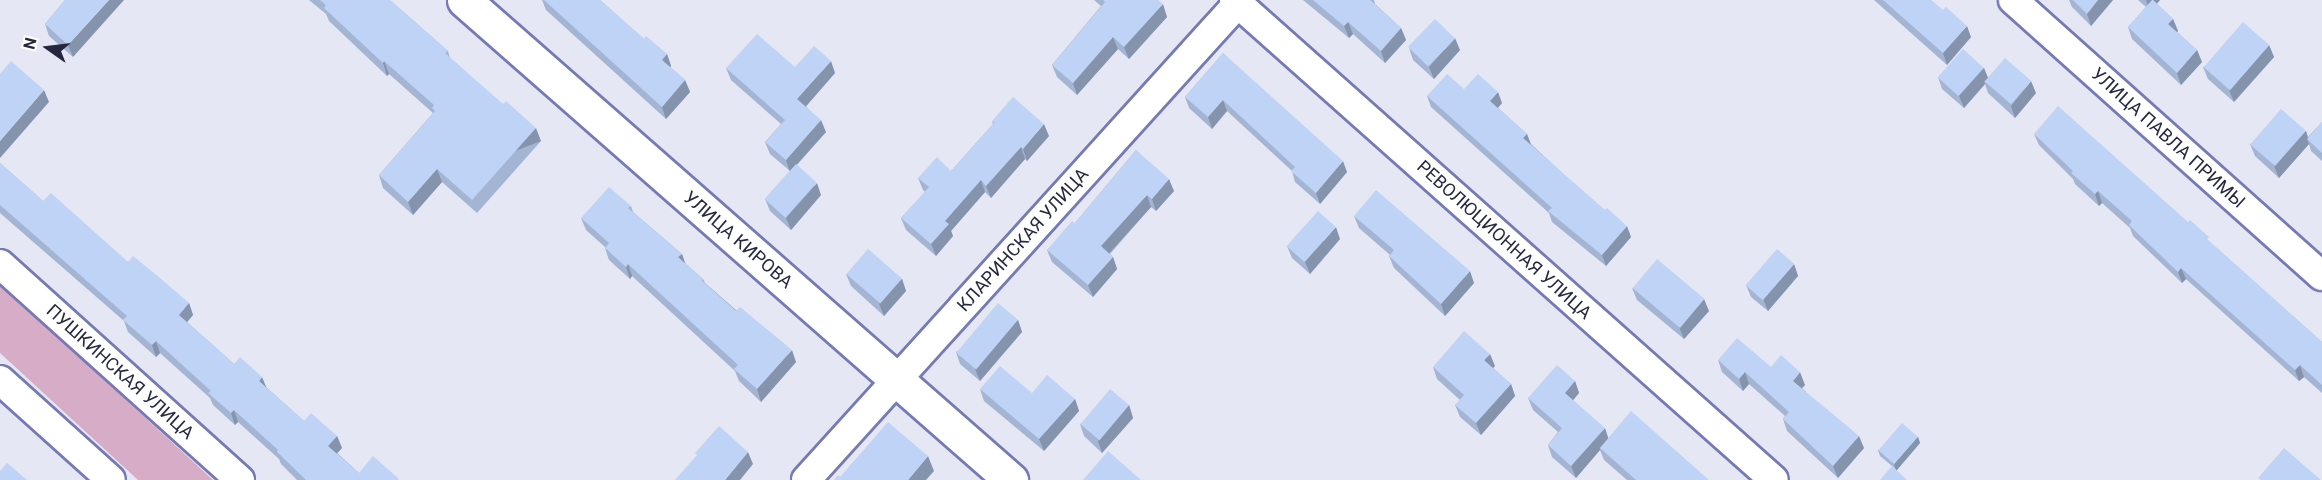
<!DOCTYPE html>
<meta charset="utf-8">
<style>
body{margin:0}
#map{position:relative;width:2322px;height:480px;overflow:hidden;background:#e5e7f4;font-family:Roboto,sans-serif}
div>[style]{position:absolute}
.green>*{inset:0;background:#d7acc7}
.roads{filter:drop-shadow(2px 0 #767ab4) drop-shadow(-2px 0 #767ab4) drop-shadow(0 2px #767ab4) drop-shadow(0 -2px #767ab4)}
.street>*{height:28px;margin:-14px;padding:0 14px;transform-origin:14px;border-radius:14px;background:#fff}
.secondary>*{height:33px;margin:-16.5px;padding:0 16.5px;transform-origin:16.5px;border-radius:16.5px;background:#fff}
.wall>*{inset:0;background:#a3b5d3}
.shaded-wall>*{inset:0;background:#8594ac;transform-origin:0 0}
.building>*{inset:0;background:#bed3f5;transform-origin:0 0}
span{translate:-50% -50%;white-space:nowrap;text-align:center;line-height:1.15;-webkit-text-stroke:4.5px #fff;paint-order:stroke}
.street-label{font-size:18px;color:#262840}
.north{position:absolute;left:18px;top:18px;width:60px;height:60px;-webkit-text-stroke:4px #fff;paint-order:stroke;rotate:284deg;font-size:16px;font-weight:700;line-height:24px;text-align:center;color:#262840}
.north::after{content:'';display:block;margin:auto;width:21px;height:27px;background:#262840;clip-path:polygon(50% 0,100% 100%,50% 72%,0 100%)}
</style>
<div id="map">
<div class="green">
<div style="clip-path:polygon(0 284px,213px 480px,138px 480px,0 353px)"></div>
</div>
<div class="roads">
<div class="street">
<div style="left:1234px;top:0;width:722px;rotate:41.63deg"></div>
<div style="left:2013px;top:0;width:414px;rotate:41.8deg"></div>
<div style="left:0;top:264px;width:323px;rotate:42deg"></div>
<div style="left:0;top:380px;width:149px;rotate:42deg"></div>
<div style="left:806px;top:480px;width:648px;rotate:-47.82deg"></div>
</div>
<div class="secondary">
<div style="left:464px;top:0;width:728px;rotate:41.27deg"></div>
</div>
</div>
<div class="wall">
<div style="clip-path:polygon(65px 0,73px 57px,49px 36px,45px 24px)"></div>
<div style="clip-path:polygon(309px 0,390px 0,448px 51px,450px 58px,541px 141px,477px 213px,442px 182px,413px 215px,383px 188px,379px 175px,433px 113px,389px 74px,387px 76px,329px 21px,326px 14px)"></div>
<div style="clip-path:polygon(542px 0,600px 0,644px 39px,667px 54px,671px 66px,670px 67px,685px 80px,690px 92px,666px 119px,546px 10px)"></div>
<div style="clip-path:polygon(1094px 0,1158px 0,1167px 17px,1129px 59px,1118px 49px,1077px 95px,1057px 77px,1052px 65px,1101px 6px)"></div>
<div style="clip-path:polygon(1303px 0,1374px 0,1375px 4px,1401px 28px,1406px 40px,1385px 63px,1353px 34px,1349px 38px)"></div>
<div style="clip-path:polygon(1874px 0,1931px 0,1971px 37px,1947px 65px)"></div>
<div style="clip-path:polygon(2069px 0,2113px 0,2091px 26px,2072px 7px)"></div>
<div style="clip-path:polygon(2138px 0,2160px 0,2157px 4px,2173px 19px,2178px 31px,2177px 32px,2197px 50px,2202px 62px,2181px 85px,2132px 39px,2128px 27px,2146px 7px)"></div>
<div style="clip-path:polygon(2269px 45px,2274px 57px,2234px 102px,2208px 79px,2203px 67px)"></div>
<div style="clip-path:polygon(1409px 48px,1460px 50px,1434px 79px,1413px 60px)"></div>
<div style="clip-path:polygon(1223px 53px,1347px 172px,1320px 204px,1295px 182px,1292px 171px,1227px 111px,1212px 129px,1189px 108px,1185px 97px)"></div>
<div style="clip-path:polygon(795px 67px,835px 73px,806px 106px,826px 132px,797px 165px,821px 195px,791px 230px,770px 211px,765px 199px,790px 171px,770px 154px,765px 142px,781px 124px,731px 80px,726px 68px)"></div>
<div style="clip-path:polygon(1984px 68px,1987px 77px,2036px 93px,2015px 118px,1988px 93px,1985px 84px,1964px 108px,1942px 89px,1938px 77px)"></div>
<div style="clip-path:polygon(1464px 89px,1502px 103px,1498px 108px,1527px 134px,1531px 144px,1631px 237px,1606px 266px,1552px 222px,1549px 213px,1431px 107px,1427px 96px)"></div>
<div style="clip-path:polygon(992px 121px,1049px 136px,1027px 161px,1025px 159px,991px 198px,985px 192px,951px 231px,953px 236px,936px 256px,906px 230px,901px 218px,925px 192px,923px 190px,918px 178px,951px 171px,993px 124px)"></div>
<div style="clip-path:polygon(2322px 122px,2322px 161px,2311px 151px,2309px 144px,2279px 178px,2255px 156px,2250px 144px,2306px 131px,2308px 137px)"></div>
<div style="clip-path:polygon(2034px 134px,2211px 243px,2322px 342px,2322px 393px,2304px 377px,2299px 381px,2186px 279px,2182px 283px,2133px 236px,2130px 228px,2102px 203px,2099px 206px,2075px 184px,2073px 179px,2039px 145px)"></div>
<div style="clip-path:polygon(1136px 150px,1174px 191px,1156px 211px,1151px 207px,1110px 254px,1113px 257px,1117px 269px,1093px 297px,1052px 262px,1047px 250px,1075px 223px)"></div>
<div style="clip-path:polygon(0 163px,43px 201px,128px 262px,189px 303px,193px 315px,187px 322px,234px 364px,266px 387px,304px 421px,337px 436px,342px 448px,337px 453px,359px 473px,399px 480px,297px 480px,281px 464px,279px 459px,238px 422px,235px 425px,213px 405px,210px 398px,160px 353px,156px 357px,128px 332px,124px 321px,0 213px)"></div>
<div style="clip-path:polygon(631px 206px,633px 212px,682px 254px,685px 263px,703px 279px,705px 283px,796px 362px,761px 402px,739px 381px,735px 371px,632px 276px,630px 279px,609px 260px,605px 248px,605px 247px,586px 230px,581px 218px)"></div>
<div style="clip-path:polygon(1354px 216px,1474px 283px,1445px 316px,1394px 268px,1389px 256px,1390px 255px,1359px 228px)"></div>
<div style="clip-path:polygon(1340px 239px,1310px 274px,1292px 258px,1287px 246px)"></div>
<div style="clip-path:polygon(1794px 264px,1798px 276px,1768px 311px,1751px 297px,1746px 285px)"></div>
<div style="clip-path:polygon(846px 274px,902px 279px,906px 291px,884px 316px,851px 286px)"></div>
<div style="clip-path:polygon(1632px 288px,1709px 311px,1684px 339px,1637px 300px)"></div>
<div style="clip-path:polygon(1018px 320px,1022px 332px,980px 381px,960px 364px,956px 352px)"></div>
<div style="clip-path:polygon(1718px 360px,1771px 367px,1805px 385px,1802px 388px,1864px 448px,1838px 478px,1787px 431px,1783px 419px,1785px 416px,1749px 384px,1743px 391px,1722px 372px)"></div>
<div style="clip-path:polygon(1495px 366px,1493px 368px,1511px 384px,1515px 396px,1481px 435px,1460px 417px,1455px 405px,1460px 400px,1437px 379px,1433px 367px)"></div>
<div style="clip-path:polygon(1575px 381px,1579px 393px,1573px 400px,1608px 438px,1709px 480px,1627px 480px,1604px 460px,1600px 450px,1576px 478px,1552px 457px,1548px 445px,1558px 432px,1533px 410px,1528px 398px)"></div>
<div style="clip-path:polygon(980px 389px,1032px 393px,1075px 399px,1079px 411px,1044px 451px,984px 401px)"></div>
<div style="clip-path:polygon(1129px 405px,1133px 418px,1102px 453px,1084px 436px,1080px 424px)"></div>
<div style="clip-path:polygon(1918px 437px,1920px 443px,1897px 470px,1880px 456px,1878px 450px)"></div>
</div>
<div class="shaded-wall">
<div style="clip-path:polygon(109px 0,124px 0,73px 57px,68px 45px)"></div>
<div style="clip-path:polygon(2098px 0,2113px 0,2091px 26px,2087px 14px)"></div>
<div style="clip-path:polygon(2146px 0,2160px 0,2150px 11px)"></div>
<div style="clip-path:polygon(1163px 4px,1167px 17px,1129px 59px,1124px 47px)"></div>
<div style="clip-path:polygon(2173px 19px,2178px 31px,2173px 36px,2168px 24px)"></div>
<div style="clip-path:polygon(1348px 22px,1353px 34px,1349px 38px,1344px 26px)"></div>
<div style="clip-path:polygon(1967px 26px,1971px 37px,1947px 65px,1943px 53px)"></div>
<div style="clip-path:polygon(1401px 28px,1406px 40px,1385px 63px,1381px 51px)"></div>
<div style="clip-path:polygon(1113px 37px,1118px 49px,1077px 95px,1073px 83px)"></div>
<div style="clip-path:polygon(1455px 38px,1460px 50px,1434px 79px,1429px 67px)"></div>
<div style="clip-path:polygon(2269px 45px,2274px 57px,2234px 102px,2229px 90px)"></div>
<div style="clip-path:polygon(2197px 50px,2202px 62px,2181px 85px,2177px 73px)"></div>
<div style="clip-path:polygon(667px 54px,671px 66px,666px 72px,662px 60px)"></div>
<div style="clip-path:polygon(384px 61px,389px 74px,387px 76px,383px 63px)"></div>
<div style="clip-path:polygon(831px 61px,835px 73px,802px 111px,797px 99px)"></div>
<div style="clip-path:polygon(1984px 68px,1989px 80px,1984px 81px,1985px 84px,1964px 108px,1959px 96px)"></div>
<div style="clip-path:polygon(685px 80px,690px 92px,666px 119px,662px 107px)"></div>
<div style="clip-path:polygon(2031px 81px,2036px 93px,2015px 118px,2011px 106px)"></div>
<div style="clip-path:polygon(44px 90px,49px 102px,0 158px,0 141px)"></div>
<div style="clip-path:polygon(1498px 92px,1502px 103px,1494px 112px,1490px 101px)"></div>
<div style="clip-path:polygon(1223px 100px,1227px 111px,1212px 129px,1208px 117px)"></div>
<div style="clip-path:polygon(821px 120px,826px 132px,790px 172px,786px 160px)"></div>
<div style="clip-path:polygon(1044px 124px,1049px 136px,1027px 161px,1023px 149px)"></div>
<div style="left:536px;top:128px;width:14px;height:96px;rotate:69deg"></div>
<div style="clip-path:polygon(2306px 131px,2309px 141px,2307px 139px,2309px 144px,2279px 178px,2274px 166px)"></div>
<div style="clip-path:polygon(1527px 134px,1531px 145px,1523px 138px)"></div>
<div style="clip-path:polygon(1021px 147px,1025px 159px,991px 198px,986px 186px)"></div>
<div style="clip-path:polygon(1343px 161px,1347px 172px,1320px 204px,1316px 193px)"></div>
<div style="clip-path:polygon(437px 169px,442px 182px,413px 215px,408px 202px)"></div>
<div style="clip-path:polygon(1169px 179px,1174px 191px,1156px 211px,1152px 199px)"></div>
<div style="clip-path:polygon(981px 180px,985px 192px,951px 231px,953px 236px,936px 256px,931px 244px,945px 221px)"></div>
<div style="clip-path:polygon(817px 183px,821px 195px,791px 230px,786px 218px)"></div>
<div style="clip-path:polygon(2098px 191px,2102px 203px,2099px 206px,2095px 194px)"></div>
<div style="clip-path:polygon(1147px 195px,1151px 207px,1105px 258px,1101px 246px)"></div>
<div style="clip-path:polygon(1627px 226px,1631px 237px,1606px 266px,1602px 255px)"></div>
<div style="clip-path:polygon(1336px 227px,1340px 239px,1310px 274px,1305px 262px)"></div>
<div style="clip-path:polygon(682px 254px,686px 266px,678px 257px)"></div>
<div style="clip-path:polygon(1113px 257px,1117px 269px,1093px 297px,1088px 285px)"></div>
<div style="clip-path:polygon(628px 264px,632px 276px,630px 279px,626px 267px)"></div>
<div style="clip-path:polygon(1794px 264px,1798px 276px,1768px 311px,1763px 299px)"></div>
<div style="clip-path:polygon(2181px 268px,2186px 279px,2182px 283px,2178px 272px)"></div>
<div style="clip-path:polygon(1470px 271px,1474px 283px,1445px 316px,1441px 304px)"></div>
<div style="clip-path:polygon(902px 279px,906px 291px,884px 316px,879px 304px)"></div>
<div style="clip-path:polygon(1704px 299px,1709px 311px,1684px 339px,1679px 327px)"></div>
<div style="clip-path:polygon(189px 303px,193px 315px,183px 327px,179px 315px)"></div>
<div style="clip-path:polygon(1018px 320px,1022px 332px,980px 381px,975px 369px)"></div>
<div style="clip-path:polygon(156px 341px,160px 353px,156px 357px,152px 345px)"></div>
<div style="clip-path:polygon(792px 350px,796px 362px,761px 402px,757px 389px)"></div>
<div style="clip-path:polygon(1490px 354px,1495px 366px,1489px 372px,1484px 360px)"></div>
<div style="clip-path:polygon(2300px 365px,2304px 377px,2299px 381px,2295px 370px)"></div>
<div style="clip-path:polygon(1745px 372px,1749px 384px,1743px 391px,1739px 379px)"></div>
<div style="clip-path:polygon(1800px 372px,1805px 385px,1797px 393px,1793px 381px)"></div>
<div style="clip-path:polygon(262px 377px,267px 389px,259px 381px)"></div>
<div style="clip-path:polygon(1575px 381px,1579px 393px,1569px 405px,1565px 393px)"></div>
<div style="clip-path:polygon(1511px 384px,1515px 396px,1481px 435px,1476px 423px)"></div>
<div style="clip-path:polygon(1075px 399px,1079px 411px,1044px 451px,1039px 439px)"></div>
<div style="clip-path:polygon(1129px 405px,1133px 418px,1102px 453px,1098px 441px)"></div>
<div style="clip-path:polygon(234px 410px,238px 422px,235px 425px,231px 413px)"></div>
<div style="clip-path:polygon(1605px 428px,1609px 440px,1600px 448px,1600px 450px,1576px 478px,1571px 466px)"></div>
<div style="clip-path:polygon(337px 436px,342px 448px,333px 458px,328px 446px)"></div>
<div style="clip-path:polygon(1859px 436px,1864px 448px,1838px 478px,1833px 466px)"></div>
<div style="clip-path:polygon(1918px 437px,1920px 443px,1896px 471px,1894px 464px)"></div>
<div style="clip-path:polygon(748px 452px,753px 464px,740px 480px,725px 480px)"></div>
<div style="clip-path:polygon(928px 456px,934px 471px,926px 480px,908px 480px)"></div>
</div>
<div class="building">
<div style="clip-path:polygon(65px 0,109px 0,68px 45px,45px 24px)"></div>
<div style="clip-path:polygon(320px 0,390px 0,448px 51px,445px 53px,503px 104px,506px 101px,536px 128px,472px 200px,437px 169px,408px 202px,379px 175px,435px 111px,432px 108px,434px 105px,384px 61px,383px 63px,324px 8px,326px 5px)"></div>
<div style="clip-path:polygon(544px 0,600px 0,644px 39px,646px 36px,667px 54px,662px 60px,685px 80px,662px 107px)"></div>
<div style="clip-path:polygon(1103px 0,1158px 0,1163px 4px,1124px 47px,1113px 37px,1073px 83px,1052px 65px,1105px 2px)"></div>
<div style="clip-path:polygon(1313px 0,1370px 0,1401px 28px,1381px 51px,1348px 22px,1344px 26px)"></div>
<div style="clip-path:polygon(1883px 0,1931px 0,1943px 10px,1946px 7px,1967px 26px,1943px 53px)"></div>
<div style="clip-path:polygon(2073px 0,2098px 0,2087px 14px)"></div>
<div style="clip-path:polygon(2152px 0,2153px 0,2173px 19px,2168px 24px,2197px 50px,2177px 73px,2128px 27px)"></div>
<div style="left:1435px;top:19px;width:28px;height:39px;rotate:44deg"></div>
<div style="left:2243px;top:22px;width:35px;height:60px;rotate:41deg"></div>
<div style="clip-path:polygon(757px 34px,795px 67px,814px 46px,831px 61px,797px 99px,821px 120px,786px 160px,765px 142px,785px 120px,726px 68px)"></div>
<div style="left:1963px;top:49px;width:28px;height:38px;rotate:42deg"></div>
<div style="clip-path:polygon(1223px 53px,1343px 161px,1316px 193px,1291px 171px,1295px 167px,1223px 100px,1208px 117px,1185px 97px)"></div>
<div style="left:2005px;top:58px;width:35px;height:31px;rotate:41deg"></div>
<div style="clip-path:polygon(11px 61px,44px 90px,0 141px,0 74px)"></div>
<div style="clip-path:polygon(1447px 74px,1464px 89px,1478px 74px,1498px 92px,1490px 101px,1527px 134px,1523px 138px,1605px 210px,1607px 208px,1627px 226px,1602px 255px,1548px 211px,1552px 208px,1427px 96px)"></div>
<div style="clip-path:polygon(1013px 97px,1044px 124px,1023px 149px,1021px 147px,986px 186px,981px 180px,945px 221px,949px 224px,931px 244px,901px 218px,929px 187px,918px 178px,937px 157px,951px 171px,994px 123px,992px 121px)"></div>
<div style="clip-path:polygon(2058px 106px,2188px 222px,2190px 220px,2209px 237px,2207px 239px,2322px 342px,2322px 385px,2300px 365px,2295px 370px,2181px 268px,2178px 272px,2129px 225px,2132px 221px,2098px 191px,2095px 194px,2071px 173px,2073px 171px,2034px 134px)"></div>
<div style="left:2281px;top:109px;width:33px;height:47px;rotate:41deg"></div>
<div style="clip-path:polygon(2322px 122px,2322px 153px,2307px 139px)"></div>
<div style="clip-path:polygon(1136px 150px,1169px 179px,1152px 199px,1147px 195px,1101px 246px,1113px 257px,1088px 285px,1047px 250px,1072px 221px,1075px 223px)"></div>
<div style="clip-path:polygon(0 163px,43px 201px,51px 193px,128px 262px,133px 256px,160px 278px,189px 303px,179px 315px,234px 364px,240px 357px,262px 377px,259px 381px,304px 421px,311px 413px,337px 436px,328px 446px,359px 473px,373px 456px,399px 479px,398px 480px,306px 480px,277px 452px,278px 450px,234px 410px,231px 413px,208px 393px,211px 391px,156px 341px,152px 345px,123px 320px,127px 316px,0 205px)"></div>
<div style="left:796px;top:164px;width:28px;height:47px;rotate:42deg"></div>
<div style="clip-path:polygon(609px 187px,631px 206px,628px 208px,682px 254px,678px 257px,703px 279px,702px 281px,736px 311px,740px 307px,792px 350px,757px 389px,734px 369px,738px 365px,628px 264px,626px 267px,605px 248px,609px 243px,581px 218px)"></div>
<div style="clip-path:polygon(1376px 190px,1470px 271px,1441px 304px,1389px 256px,1394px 250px,1354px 216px)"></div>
<div style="left:1318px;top:211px;width:24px;height:47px;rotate:42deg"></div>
<div style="left:868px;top:249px;width:45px;height:33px;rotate:41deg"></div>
<div style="left:1777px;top:249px;width:23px;height:48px;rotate:41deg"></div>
<div style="left:1657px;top:259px;width:62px;height:38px;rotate:40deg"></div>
<div style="left:998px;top:303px;width:26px;height:65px;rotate:40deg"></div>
<div style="clip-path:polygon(1464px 331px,1490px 354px,1484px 360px,1511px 384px,1476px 423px,1455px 405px,1464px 395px,1433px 367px)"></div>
<div style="clip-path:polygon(1737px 338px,1771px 367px,1781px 355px,1800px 372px,1793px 381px,1859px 436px,1833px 466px,1783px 419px,1789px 412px,1745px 372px,1739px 379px,1718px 360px)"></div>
<div style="clip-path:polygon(1557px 365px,1575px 381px,1565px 393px,1605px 428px,1571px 466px,1548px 445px,1562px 428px,1528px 398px)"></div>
<div style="clip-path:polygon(1000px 366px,1032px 393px,1047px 375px,1075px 399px,1039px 439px,980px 389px)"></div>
<div style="left:1110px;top:389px;width:25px;height:46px;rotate:40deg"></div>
<div style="clip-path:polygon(1631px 411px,1709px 480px,1636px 480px,1600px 448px)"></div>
<div style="clip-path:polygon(888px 422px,928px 456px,908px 480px,834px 480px,838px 475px,840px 477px)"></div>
<div style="left:1902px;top:423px;width:21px;height:36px;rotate:41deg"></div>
<div style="clip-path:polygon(719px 426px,748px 452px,725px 480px,675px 480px,697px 455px,695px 453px)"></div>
<div style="clip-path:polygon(2284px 448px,2321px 480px,2261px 480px,2258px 478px)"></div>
<div style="clip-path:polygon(1108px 451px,1141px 480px,1083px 480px)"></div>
<div style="clip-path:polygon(7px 463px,27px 480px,0 480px,0 471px)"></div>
<div style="clip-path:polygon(1892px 466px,1907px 480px,1880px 480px)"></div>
</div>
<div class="street-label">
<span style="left:2168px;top:138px;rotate:42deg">УЛИЦА ПАВЛА ПРИМЫ</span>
<span style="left:738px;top:240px;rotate:41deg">УЛИЦА КИРОВА</span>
<span style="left:1023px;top:240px;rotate:-48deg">КЛАРИНСКАЯ УЛИЦА</span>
<span style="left:1504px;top:240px;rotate:42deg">РЕВОЛЮЦИОННАЯ УЛИЦА</span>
<span style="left:120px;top:372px;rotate:42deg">ПУШКИНСКАЯ УЛИЦА</span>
</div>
<div class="north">N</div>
</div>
